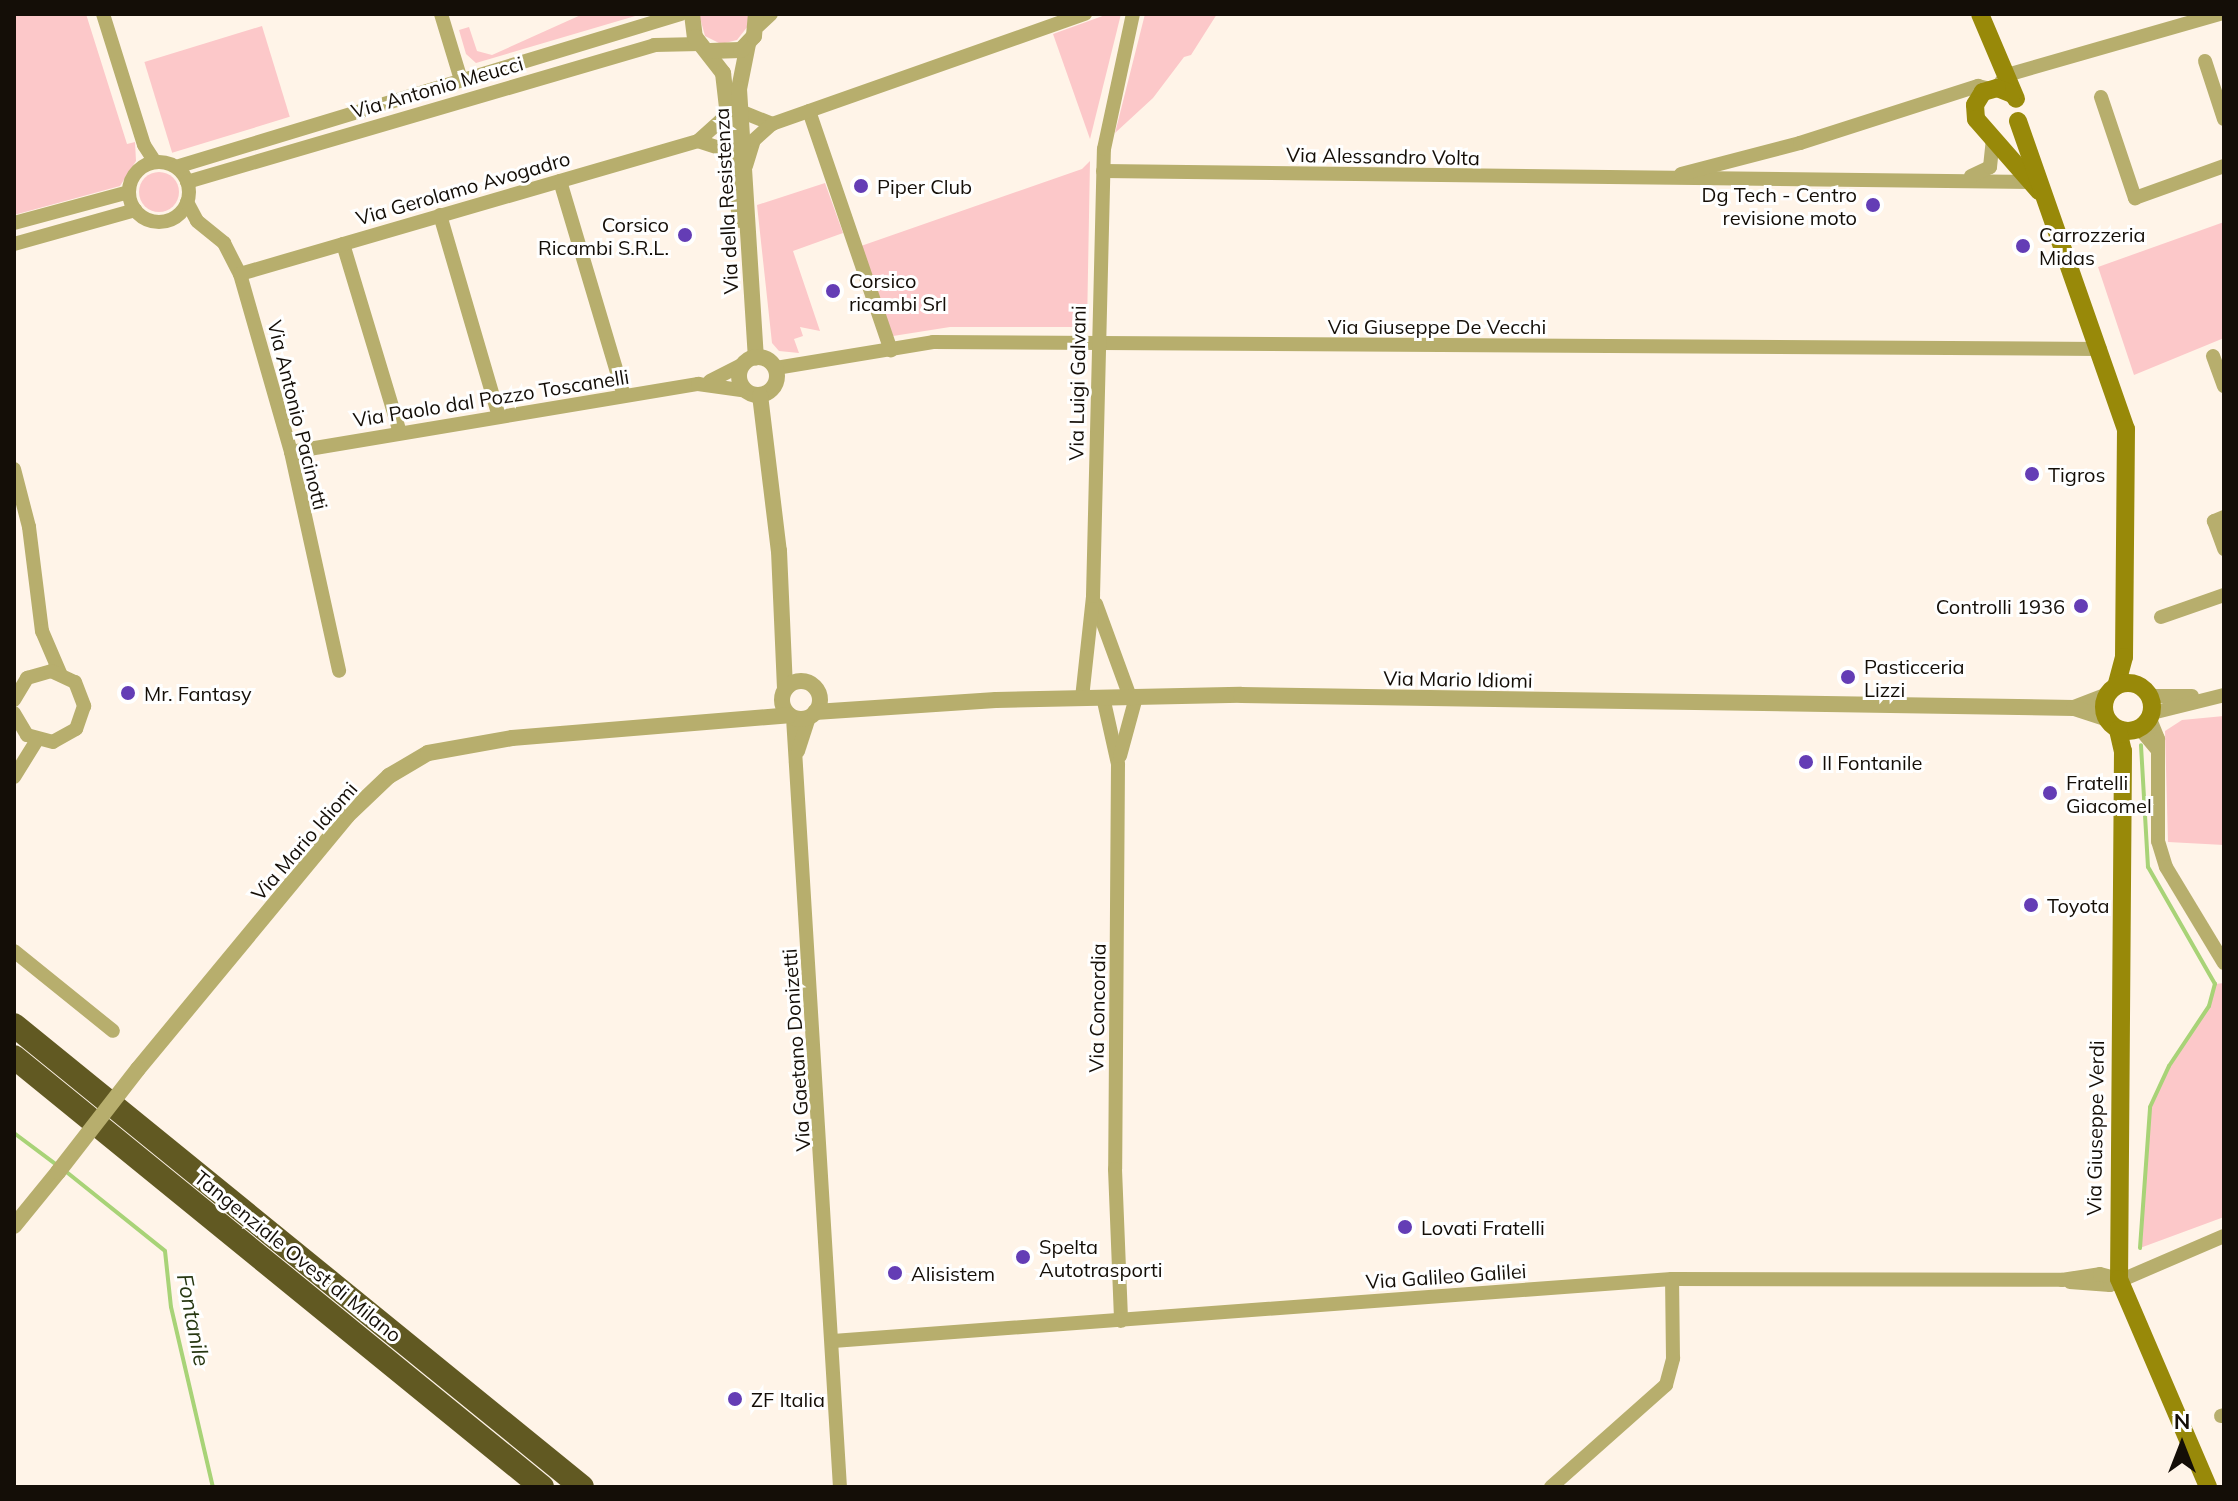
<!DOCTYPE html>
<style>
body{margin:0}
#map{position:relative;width:2238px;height:1501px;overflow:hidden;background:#fff4e8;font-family:Mulish,sans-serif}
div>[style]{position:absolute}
.green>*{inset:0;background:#fcc8c9;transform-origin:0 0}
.round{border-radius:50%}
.stream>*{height:4px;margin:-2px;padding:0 2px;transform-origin:2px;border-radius:2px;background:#a8d377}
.minor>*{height:14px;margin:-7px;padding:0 7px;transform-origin:7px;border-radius:7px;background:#b7ae6d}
.minor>.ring{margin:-7px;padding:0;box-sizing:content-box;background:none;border:14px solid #b7ae6d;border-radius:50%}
.tertiary>*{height:16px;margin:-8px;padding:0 8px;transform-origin:8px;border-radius:8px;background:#b7ae6d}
.tertiary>.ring{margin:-8px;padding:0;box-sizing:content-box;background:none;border:16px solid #b7ae6d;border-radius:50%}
.secondary>*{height:18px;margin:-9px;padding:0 9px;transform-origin:9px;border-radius:9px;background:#988909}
.secondary>.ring{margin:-9px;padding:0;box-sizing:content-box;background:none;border:18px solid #988909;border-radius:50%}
.motorway>*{height:24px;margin:-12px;padding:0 12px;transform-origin:12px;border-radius:12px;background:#615922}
.tertiary-bridge>*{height:16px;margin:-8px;padding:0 8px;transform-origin:8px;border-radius:8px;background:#b7ae6d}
.dots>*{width:22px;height:22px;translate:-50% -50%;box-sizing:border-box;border:4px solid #fff;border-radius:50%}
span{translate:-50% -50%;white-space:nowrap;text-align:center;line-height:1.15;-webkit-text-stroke:6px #fff;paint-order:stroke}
.street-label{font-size:20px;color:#140e07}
.poi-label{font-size:20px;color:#140e07}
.left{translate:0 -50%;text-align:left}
.right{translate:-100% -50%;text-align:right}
.water-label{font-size:22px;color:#263711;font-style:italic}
.frame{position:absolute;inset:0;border:16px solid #140e07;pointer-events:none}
.north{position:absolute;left:2142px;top:1405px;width:80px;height:80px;-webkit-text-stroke:6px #fff;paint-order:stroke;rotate:0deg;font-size:22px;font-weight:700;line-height:32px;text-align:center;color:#140e07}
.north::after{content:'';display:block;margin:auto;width:28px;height:36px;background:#140e07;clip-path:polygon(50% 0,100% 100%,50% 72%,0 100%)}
</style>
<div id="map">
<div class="green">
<div style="clip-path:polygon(14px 14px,86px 14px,127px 144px,135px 142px,136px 161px,120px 186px,14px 215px)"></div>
<div style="clip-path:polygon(583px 14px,642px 14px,476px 63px,466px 54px,459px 30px,469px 27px,477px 51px,492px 55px)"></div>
<div style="clip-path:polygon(699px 14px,748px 14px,748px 26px,737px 40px,721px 44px,705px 36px)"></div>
<div style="clip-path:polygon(1108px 14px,1121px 14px,1090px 139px,1053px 34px)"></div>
<div style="clip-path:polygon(1145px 14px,1217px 14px,1191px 55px,1184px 57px,1153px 98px,1115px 133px)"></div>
<div style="left:262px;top:26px;width:95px;height:123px;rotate:73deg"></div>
<div style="clip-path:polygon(1090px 161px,1087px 327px,950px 327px,893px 336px,861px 246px,1082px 169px)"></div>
<div class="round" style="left:139px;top:172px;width:40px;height:40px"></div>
<div style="clip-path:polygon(825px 183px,843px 233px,793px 251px,820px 331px,800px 327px,803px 336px,794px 339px,799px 353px,779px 351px,772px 343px,757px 205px)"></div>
<div style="clip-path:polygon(2224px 222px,2224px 338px,2134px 375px,2098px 267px)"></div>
<div style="clip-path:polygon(2224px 716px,2224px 845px,2168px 842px,2165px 731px,2182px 720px)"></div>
<div style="clip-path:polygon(2224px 983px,2224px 1217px,2140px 1248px,2150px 1107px,2169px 1066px,2209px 1006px,2215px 984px)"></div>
</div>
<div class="stream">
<div style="left:14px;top:1133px;width:54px;rotate:36.7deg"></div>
<div style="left:64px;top:1170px;width:129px;rotate:38.7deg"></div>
<div style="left:165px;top:1251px;width:56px;rotate:83.9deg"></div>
<div style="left:171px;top:1307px;width:185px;rotate:76.9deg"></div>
<div style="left:2140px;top:1248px;width:141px;rotate:-85.9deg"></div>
<div style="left:2150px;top:1107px;width:45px;rotate:-65.1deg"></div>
<div style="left:2169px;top:1066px;width:72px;rotate:-56.3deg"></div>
<div style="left:2209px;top:1006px;width:23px;rotate:-75deg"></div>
<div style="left:2215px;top:984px;width:135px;rotate:-119.8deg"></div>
<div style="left:2148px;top:867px;width:122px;rotate:-93.3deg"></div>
</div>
<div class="minor">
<div style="left:103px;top:14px;width:137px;rotate:72.6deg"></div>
<div style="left:144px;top:145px;width:20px;rotate:57deg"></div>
<div style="left:441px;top:14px;width:69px;rotate:73.1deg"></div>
<div style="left:757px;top:27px;width:19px;rotate:-43deg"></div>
<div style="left:2205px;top:61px;width:61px;rotate:71.9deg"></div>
<div style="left:2001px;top:82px;width:9px;rotate:-49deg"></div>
<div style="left:2007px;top:75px;width:222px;rotate:-16deg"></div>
<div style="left:2101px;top:97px;width:107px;rotate:71.4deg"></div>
<div style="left:2135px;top:198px;width:95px;rotate:-19.8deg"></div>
<div style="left:740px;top:111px;width:35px;rotate:22deg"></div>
<div style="left:809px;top:111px;width:253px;rotate:71.1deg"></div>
<div style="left:698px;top:141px;width:26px;rotate:18deg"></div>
<div style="left:723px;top:149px;width:12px;rotate:48deg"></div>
<div class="ring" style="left:129px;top:162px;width:46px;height:46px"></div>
<div style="left:746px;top:166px;width:27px;rotate:-73deg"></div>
<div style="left:754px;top:140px;width:24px;rotate:-42deg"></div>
<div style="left:772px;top:124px;width:332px;rotate:-19.4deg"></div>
<div style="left:176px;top:167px;width:528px;rotate:-16.86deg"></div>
<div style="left:1103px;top:171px;width:928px;rotate:0.68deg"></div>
<div style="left:1681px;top:174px;width:123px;rotate:-14.6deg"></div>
<div style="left:1800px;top:143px;width:187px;rotate:-17.8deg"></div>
<div style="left:1978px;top:86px;width:12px;rotate:14deg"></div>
<div style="left:1971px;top:176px;width:21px;rotate:-25deg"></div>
<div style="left:1990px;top:167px;width:29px;rotate:-84deg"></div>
<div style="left:560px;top:181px;width:224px;rotate:73.4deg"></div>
<div style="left:187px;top:182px;width:487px;rotate:-16.3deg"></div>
<div style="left:654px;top:45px;width:46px;rotate:-1.2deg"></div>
<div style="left:187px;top:202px;width:21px;rotate:62deg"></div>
<div style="left:197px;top:221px;width:35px;rotate:39deg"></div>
<div style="left:224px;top:243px;width:35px;rotate:63deg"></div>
<div style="left:240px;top:274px;width:185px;rotate:74deg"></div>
<div style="left:291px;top:452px;width:224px;rotate:77.6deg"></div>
<div style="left:440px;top:215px;width:210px;rotate:73.7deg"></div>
<div style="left:14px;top:223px;width:119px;rotate:-15.1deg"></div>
<div style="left:14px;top:244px;width:126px;rotate:-15.7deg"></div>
<div style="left:343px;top:244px;width:197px;rotate:73.2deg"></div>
<div style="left:240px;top:274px;width:477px;rotate:-16.2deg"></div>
<div style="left:698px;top:141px;width:40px;rotate:-42deg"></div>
<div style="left:2213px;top:356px;width:32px;rotate:70deg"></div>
<div style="left:776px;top:368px;width:159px;rotate:-9.4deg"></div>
<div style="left:933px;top:342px;width:1167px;rotate:0.34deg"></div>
<div style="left:710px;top:381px;width:37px;rotate:-27deg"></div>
<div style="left:291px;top:452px;width:413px;rotate:-9.5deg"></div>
<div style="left:698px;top:384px;width:49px;rotate:8.1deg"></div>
<div style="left:14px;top:469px;width:60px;rotate:75.5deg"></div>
<div style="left:29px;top:527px;width:105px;rotate:82.9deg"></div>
<div style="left:42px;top:631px;width:46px;rotate:66.8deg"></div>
<div style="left:2224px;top:517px;width:11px;rotate:158deg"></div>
<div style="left:2214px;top:521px;width:30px;rotate:70deg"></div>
<div style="left:1096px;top:604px;width:99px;rotate:69.9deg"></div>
<div style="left:2161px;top:617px;width:67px;rotate:-19.2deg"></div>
<div style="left:2150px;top:696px;width:42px"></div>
<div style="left:1103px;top:697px;width:69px;rotate:77.4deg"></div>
<div style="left:1118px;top:764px;width:405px;rotate:90.4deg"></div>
<div style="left:1115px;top:1169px;width:152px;rotate:87.7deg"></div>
<div style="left:1082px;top:698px;width:103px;rotate:-83.8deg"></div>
<div style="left:1093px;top:596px;width:447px;rotate:-88.6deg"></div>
<div style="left:1104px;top:149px;width:138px;rotate:-77.9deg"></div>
<div style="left:14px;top:700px;width:26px;rotate:-59deg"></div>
<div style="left:27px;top:678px;width:25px;rotate:-16deg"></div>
<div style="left:51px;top:671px;width:26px;rotate:25deg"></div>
<div style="left:75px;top:682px;width:26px;rotate:69deg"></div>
<div style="left:84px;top:706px;width:24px;rotate:109deg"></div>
<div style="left:76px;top:729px;width:26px;rotate:151deg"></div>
<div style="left:53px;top:742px;width:27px;rotate:-165deg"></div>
<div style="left:27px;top:735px;width:26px;rotate:-121deg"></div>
<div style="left:2152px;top:713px;width:74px;rotate:-14deg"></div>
<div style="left:793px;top:717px;width:771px;rotate:86.51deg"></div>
<div style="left:2150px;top:719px;width:22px;rotate:68deg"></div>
<div style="left:2158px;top:739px;width:102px;rotate:90deg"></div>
<div style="left:2158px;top:841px;width:27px;rotate:73deg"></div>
<div style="left:2166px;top:867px;width:112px;rotate:58.9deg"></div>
<div style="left:2140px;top:729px;width:25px;rotate:50deg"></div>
<div style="left:798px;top:751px;width:36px;rotate:-72deg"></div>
<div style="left:1120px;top:756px;width:61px;rotate:-74.8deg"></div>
<div style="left:14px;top:777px;width:44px;rotate:-58.1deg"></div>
<div style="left:14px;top:951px;width:127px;rotate:38.9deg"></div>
<div style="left:2070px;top:1282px;width:40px;rotate:4.3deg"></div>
<div style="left:2110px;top:1285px;width:124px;rotate:-23.3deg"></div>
<div style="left:833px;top:1341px;width:841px;rotate:-4.23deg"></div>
<div style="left:1672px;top:1279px;width:390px;rotate:0.1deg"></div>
<div style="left:2062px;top:1280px;width:38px;rotate:-9deg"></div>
<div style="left:2100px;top:1274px;width:20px;rotate:15deg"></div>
<div style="left:2221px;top:1416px;width:3px;rotate:-18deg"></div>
<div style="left:1551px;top:1487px;width:154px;rotate:-41.6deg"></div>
<div style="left:1666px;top:1385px;width:28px;rotate:-75deg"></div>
<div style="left:1673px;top:1358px;width:79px;rotate:-90.7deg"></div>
</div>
<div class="tertiary">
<div style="left:692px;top:14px;width:23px;rotate:83deg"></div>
<div style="left:695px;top:37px;width:46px;rotate:52.1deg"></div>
<div style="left:723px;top:73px;width:148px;rotate:83.4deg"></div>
<div style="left:748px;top:44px;width:46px;rotate:101.3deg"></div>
<div style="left:739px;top:89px;width:269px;rotate:86.4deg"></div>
<div style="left:710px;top:51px;width:31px;rotate:-2deg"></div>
<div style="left:741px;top:50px;width:19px;rotate:-47deg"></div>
<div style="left:754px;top:36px;width:22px;rotate:-85deg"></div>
<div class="ring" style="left:739px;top:357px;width:22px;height:22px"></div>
<div style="left:760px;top:395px;width:157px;rotate:83.1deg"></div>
<div style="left:779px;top:551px;width:137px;rotate:87.5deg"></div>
<div class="ring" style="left:782px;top:681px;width:22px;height:22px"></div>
<div style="left:2074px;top:708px;width:34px;rotate:-21deg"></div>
<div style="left:815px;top:712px;width:181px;rotate:-3.8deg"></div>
<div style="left:996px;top:700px;width:245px;rotate:-1.2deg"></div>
<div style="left:1241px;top:695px;width:833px;rotate:0.89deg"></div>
<div style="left:2074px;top:708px;width:33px;rotate:18deg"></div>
<div style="left:138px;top:1069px;width:328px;rotate:-50.4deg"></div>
<div style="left:347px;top:816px;width:58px;rotate:-43.6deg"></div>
<div style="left:389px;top:776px;width:45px;rotate:-30.5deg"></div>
<div style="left:428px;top:753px;width:85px;rotate:-10.1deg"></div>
<div style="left:512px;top:738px;width:278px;rotate:-4.7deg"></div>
<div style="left:14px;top:1226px;width:70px;rotate:-50.8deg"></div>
</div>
<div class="secondary">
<div style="left:1980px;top:14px;width:92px;rotate:67deg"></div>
<div style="left:2012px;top:94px;width:16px;rotate:-158deg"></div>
<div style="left:1997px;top:88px;width:15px;rotate:164deg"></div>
<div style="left:1983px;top:92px;width:15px;rotate:122deg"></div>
<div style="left:1975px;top:105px;width:14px;rotate:86deg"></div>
<div style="left:1976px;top:119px;width:96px;rotate:48.8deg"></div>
<div style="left:2018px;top:121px;width:326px;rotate:70.7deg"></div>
<div style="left:2126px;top:429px;width:228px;rotate:90.5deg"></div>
<div style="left:2124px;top:657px;width:30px;rotate:105deg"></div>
<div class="ring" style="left:2104px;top:683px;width:30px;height:30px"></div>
<div style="left:2118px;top:730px;width:22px;rotate:77deg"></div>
<div style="left:2123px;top:751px;width:528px;rotate:90.43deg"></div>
<div style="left:2119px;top:1279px;width:226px;rotate:66.8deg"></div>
</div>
<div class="motorway">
<div style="left:14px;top:1025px;width:732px;rotate:39.12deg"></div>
<div style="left:14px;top:1057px;width:681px;rotate:39.16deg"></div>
</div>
<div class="tertiary-bridge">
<div style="left:58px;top:1172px;width:130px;rotate:-52.2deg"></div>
</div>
<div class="dots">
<div style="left:861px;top:186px;background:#643db5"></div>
<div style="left:1873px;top:205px;background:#643db5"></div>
<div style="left:685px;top:235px;background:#643db5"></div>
<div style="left:2023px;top:246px;background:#643db5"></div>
<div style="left:833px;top:291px;background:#643db5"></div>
<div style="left:2032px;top:474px;background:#643db5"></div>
<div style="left:2081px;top:606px;background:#643db5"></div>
<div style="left:1848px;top:677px;background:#643db5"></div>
<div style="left:128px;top:693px;background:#643db5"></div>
<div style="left:1806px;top:762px;background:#643db5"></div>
<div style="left:2050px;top:793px;background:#643db5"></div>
<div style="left:2031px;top:905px;background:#643db5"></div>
<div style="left:1405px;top:1227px;background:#643db5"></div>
<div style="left:1023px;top:1257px;background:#643db5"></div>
<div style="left:895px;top:1273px;background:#643db5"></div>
<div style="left:735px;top:1399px;background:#643db5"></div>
</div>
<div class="street-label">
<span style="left:437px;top:87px;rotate:-16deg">Via Antonio Meucci</span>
<span style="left:1383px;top:156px;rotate:1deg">Via Alessandro Volta</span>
<span style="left:463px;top:188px;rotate:-16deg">Via Gerolamo Avogadro</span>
<span style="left:726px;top:201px;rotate:-93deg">Via della Resistenza</span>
<span style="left:1437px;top:326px">Via Giuseppe De Vecchi</span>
<span style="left:1077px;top:383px;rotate:-89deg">Via Luigi Galvani</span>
<span style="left:491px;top:398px;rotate:-9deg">Via Paolo dal Pozzo Toscanelli</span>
<span style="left:298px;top:415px;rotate:76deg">Via Antonio Pacinotti</span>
<span style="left:1458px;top:679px;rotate:1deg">Via Mario Idiomi</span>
<span style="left:304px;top:841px;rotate:-49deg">Via Mario Idiomi</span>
<span style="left:1097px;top:1008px;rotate:-89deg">Via Concordia</span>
<span style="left:796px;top:1050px;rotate:-94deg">Via Gaetano Donizetti</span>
<span style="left:2095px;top:1128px;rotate:-89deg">Via Giuseppe Verdi</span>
<span style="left:298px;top:1256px;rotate:39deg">Tangenziale Ovest di Milano</span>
<span style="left:1446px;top:1276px;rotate:-4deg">Via Galileo Galilei</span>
</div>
<div class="poi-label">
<span class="left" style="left:877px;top:186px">Piper Club</span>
<span class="right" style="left:1857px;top:206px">Dg Tech - Centro<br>revisione moto</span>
<span class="right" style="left:669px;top:236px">Corsico<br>Ricambi S.R.L.</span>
<span class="left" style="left:2039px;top:246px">Carrozzeria<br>Midas</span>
<span class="left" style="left:849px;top:292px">Corsico<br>ricambi Srl</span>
<span class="left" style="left:2048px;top:474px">Tigros</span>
<span class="right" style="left:2065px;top:606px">Controlli 1936</span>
<span class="left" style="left:1864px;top:678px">Pasticceria<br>Lizzi</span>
<span class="left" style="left:144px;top:693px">Mr. Fantasy</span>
<span class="left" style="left:1822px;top:762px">Il Fontanile</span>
<span class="left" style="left:2066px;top:794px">Fratelli<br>Giacomel</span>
<span class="left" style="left:2047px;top:905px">Toyota</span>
<span class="left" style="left:1421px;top:1227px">Lovati Fratelli</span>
<span class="left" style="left:1039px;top:1258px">Spelta<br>Autotrasporti</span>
<span class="left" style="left:911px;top:1273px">Alisistem</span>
<span class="left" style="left:751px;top:1399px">ZF Italia</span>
</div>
<div class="water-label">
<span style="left:193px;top:1320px;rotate:79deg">Fontanile</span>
</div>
<div class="frame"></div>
<div class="north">N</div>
</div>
